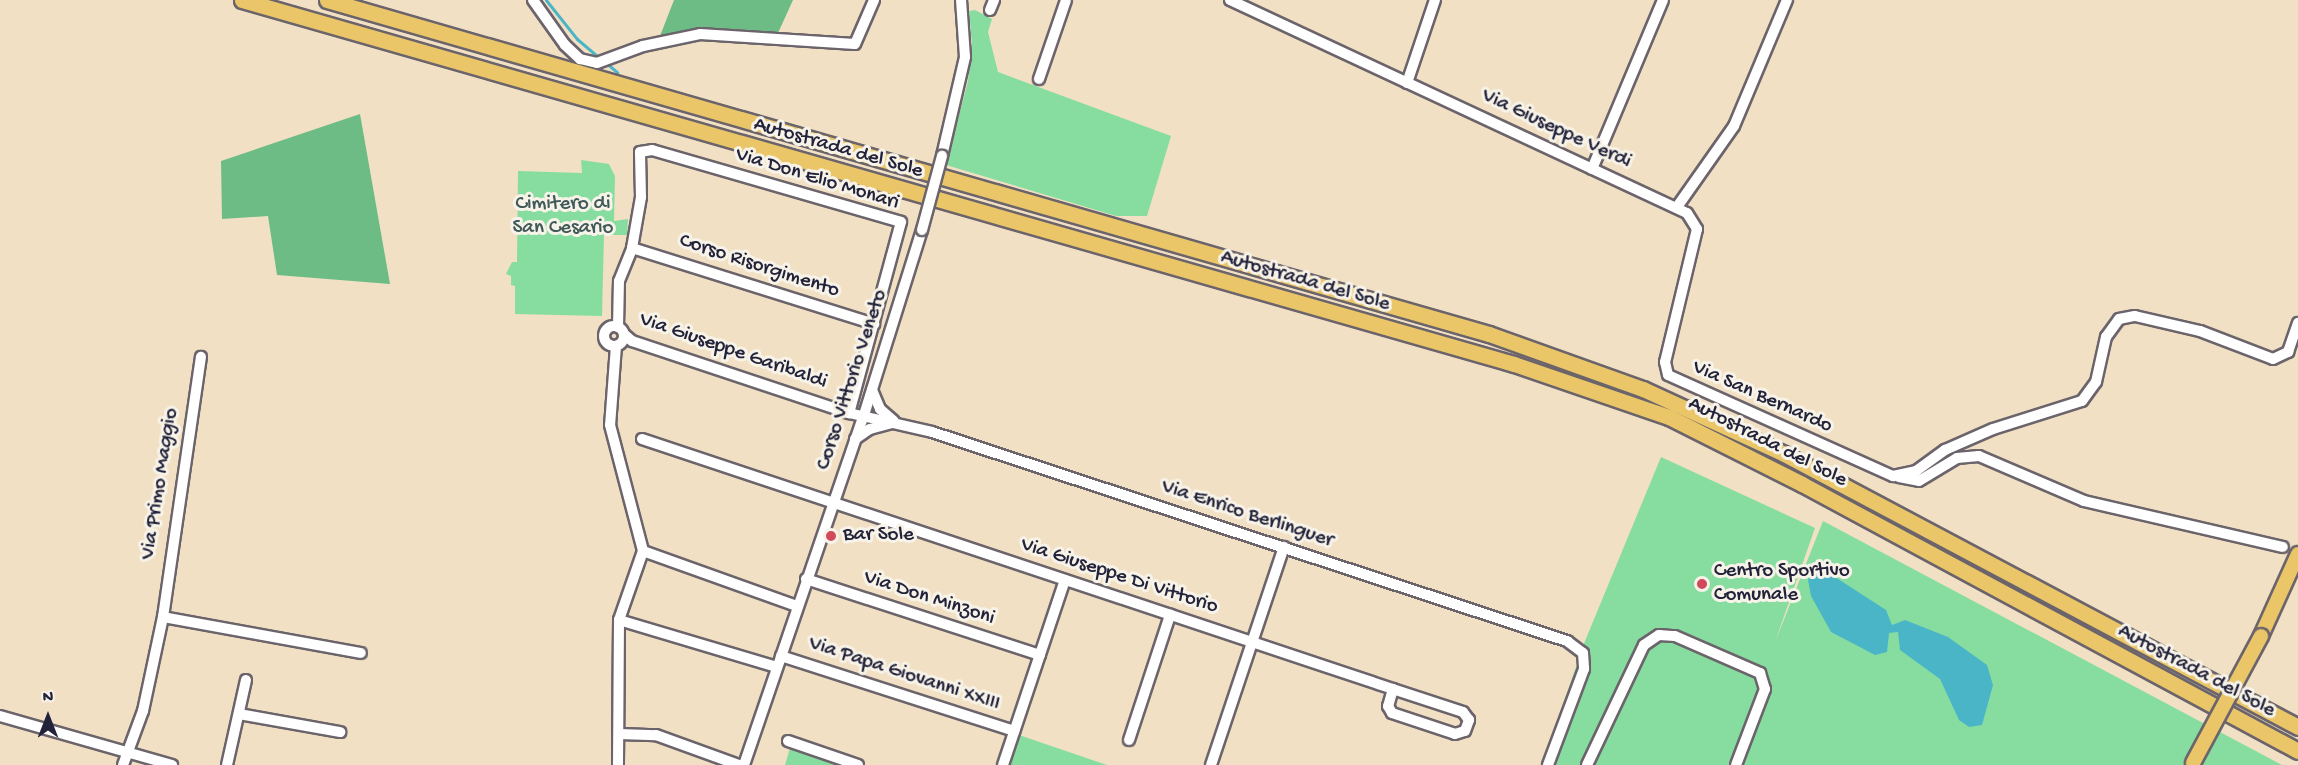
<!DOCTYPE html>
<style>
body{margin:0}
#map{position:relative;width:2298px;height:765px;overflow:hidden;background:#f2e0c4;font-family:"Gochi Hand",sans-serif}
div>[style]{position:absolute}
.green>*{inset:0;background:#87dda0}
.forest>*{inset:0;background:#6dbc86}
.water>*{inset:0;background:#4ab5c7}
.stream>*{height:3px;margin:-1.5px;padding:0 1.5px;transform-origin:1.5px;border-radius:1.5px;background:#4ab5c7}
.roads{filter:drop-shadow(2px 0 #6b646b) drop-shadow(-2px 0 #6b646b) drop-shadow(0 2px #6b646b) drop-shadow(0 -2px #6b646b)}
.minor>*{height:10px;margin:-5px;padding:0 5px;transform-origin:5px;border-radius:5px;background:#fff}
.minor>.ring{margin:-5px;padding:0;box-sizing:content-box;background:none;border:10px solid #fff;border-radius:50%}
.major>*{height:14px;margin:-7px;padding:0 7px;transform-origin:7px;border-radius:7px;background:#eac669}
.highway>*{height:15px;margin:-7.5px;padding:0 7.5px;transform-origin:7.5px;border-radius:7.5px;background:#eac669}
.bridges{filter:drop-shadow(2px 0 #6b646b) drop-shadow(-2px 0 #6b646b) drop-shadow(0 2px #6b646b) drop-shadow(0 -2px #6b646b)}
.minor-bridge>*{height:10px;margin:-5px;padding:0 5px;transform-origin:5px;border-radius:5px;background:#fff}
.major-bridge>*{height:14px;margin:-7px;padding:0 7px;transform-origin:7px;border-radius:7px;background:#eac669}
.dots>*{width:16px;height:16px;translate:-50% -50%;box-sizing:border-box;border:3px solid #f7f3e8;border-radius:50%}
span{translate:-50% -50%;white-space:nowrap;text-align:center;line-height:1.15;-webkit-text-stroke:6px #f7f3e8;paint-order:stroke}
.street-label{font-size:21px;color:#22223b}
.park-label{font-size:21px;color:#405a59}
.poi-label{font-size:21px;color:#22223b}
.left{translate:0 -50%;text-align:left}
.north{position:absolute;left:18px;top:687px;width:60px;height:60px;-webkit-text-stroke:4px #f7f3e8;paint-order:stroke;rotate:0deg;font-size:16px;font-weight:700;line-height:24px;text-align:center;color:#22223b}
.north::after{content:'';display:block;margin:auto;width:21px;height:27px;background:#22223b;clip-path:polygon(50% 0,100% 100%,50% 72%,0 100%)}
</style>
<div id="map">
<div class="green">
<div style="clip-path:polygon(975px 10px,992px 19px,988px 32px,998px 72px,1171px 136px,1147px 216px,1116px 216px,946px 165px,968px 81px,972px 44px,969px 11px)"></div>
<div style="clip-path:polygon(581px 160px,609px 164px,615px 176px,614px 221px,628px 219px,627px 235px,604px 235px,602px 316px,515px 314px,515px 286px,511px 285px,511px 276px,506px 274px,512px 262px,517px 262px,518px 171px,582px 173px)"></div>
<div style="clip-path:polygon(1661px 457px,1815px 528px,1775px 642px,1823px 521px,2282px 765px,1542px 765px,1585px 641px)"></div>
<div style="clip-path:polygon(1019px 735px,1107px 765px,1009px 765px)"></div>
<div style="clip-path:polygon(790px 748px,838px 765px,785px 765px)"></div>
</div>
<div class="forest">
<div style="clip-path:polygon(674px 0,793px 0,778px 33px,733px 29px,660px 36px)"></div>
<div style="clip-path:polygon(360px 114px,390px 284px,277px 275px,268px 216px,222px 219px,221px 161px)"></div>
</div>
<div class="water">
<div style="clip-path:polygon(1818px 566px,1886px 610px,1892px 625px,1905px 620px,1948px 637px,1987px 665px,1993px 685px,1982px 725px,1969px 727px,1959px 720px,1940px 679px,1900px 650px,1898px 632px,1889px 633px,1887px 652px,1875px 655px,1831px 632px,1811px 596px,1808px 580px,1814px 567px)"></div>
</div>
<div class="stream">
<div style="left:546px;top:0;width:50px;rotate:51.5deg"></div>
<div style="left:577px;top:39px;width:30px;rotate:40deg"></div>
<div style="left:605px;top:62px;width:16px;rotate:40deg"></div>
</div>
<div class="roads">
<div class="minor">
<div style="left:533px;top:0;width:55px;rotate:54.6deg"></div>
<div style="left:565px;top:45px;width:21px;rotate:43deg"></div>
<div style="left:580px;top:59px;width:17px;rotate:13deg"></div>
<div style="left:597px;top:63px;width:49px;rotate:-20.3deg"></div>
<div style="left:643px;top:46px;width:58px;rotate:-11.9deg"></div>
<div style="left:700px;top:34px;width:155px;rotate:3.7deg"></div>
<div style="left:855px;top:44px;width:48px;rotate:-66.6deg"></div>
<div style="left:1230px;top:0;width:504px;rotate:24.99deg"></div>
<div style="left:1687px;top:213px;width:19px;rotate:58deg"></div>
<div style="left:1697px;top:229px;width:137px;rotate:103.5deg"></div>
<div style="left:1665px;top:362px;width:13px;rotate:77deg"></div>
<div style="left:1668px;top:375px;width:247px;rotate:24.2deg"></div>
<div style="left:1893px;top:476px;width:24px;rotate:-12deg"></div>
<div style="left:1916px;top:471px;width:36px;rotate:-36deg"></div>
<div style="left:1945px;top:450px;width:52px;rotate:-23.6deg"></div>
<div style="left:1993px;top:429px;width:93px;rotate:-17.5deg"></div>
<div style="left:2082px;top:401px;width:24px;rotate:-54deg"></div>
<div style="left:2096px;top:382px;width:46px;rotate:-77.5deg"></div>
<div style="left:2106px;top:337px;width:22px;rotate:-54deg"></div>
<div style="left:2119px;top:319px;width:16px;rotate:-11deg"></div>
<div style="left:2135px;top:316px;width:67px;rotate:13deg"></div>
<div style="left:2200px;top:331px;width:78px;rotate:21deg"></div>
<div style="left:2273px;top:359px;width:17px;rotate:-25deg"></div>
<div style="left:2288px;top:352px;width:31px;rotate:-71deg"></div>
<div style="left:990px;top:10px;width:11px;rotate:-68deg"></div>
<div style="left:1039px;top:79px;width:83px;rotate:-71.1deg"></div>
<div style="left:1407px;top:83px;width:88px;rotate:-71.4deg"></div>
<div style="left:942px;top:156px;width:102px;rotate:-76.9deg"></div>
<div style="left:965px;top:57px;width:57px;rotate:-94deg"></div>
<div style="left:1592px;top:169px;width:183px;rotate:-67.2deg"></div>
<div style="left:1677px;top:207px;width:99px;rotate:-54.9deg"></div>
<div style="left:1734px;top:126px;width:137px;rotate:-67.2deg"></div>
<div style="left:632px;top:248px;width:254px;rotate:17.4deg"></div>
<div class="ring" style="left:604px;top:326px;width:10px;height:10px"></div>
<div style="left:618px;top:327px;width:46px;rotate:-88.8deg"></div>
<div style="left:619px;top:281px;width:35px;rotate:-68deg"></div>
<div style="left:632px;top:248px;width:52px;rotate:-80deg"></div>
<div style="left:641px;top:197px;width:45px;rotate:-91.3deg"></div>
<div style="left:640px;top:152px;width:12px;rotate:-9deg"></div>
<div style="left:652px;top:150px;width:259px;rotate:16.1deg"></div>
<div style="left:901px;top:222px;width:198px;rotate:105.2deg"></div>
<div style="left:624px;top:334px;width:11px;rotate:41deg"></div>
<div style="left:632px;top:341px;width:229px;rotate:18.4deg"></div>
<div style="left:849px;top:413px;width:85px;rotate:12.9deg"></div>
<div style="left:932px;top:432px;width:669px;rotate:18.22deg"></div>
<div style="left:1567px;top:641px;width:20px;rotate:37deg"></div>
<div style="left:1583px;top:653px;width:16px;rotate:86deg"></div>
<div style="left:1584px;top:669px;width:103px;rotate:110.6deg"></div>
<div style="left:616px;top:346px;width:79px;rotate:94.3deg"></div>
<div style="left:610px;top:425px;width:130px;rotate:75.3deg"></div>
<div style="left:643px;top:551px;width:73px;rotate:109.2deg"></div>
<div style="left:619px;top:620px;width:145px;rotate:90.4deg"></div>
<div style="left:872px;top:390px;width:21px;rotate:67deg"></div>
<div style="left:880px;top:409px;width:18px;rotate:41deg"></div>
<div style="left:642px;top:439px;width:792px;rotate:18.41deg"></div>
<div style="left:1393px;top:689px;width:18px;rotate:106deg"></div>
<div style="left:1388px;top:706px;width:8px;rotate:60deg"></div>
<div style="left:1392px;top:713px;width:66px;rotate:18.4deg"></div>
<div style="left:1455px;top:734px;width:10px;rotate:-17deg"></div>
<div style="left:1465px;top:731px;width:12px;rotate:-70deg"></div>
<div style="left:1469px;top:720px;width:10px;rotate:-127deg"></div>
<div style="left:1463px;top:712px;width:74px;rotate:-161.8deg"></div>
<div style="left:855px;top:439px;width:18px;rotate:-34deg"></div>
<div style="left:870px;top:429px;width:24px;rotate:-15deg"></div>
<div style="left:1899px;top:477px;width:20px;rotate:11deg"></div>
<div style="left:1919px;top:481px;width:44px;rotate:-31.2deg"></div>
<div style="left:1957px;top:458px;width:22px;rotate:-5deg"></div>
<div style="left:1979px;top:456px;width:114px;rotate:23.2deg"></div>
<div style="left:2084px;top:501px;width:204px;rotate:13deg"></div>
<div style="left:643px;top:551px;width:164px;rotate:19.7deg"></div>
<div style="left:806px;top:579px;width:246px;rotate:18deg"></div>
<div style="left:163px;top:617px;width:201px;rotate:10.3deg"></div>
<div style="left:619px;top:620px;width:165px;rotate:16.6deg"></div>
<div style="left:781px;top:656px;width:245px;rotate:17.8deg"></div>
<div style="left:239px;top:714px;width:103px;rotate:10.1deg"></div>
<div style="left:0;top:716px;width:179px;rotate:15.9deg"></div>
<div style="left:619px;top:734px;width:37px;rotate:2deg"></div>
<div style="left:656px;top:735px;width:88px;rotate:19.9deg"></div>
<div style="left:1129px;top:740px;width:132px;rotate:-71.8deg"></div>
<div style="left:788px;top:741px;width:74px;rotate:18.9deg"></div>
<div style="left:123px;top:765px;width:58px;rotate:-69.7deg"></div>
<div style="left:143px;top:711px;width:96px;rotate:-78deg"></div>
<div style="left:163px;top:617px;width:263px;rotate:-81.7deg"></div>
<div style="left:227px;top:765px;width:87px;rotate:-77.4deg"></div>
<div style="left:744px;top:765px;width:370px;rotate:-71.1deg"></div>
<div style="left:864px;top:415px;width:194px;rotate:-72.6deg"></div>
<div style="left:1003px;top:765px;width:195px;rotate:-71.5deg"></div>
<div style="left:1211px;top:765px;width:230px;rotate:-71.5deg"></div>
<div style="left:1587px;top:765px;width:133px;rotate:-64.6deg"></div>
<div style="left:1644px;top:645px;width:18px;rotate:-34deg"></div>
<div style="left:1659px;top:635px;width:16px;rotate:4deg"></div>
<div style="left:1675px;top:636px;width:93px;rotate:23.5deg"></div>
<div style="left:1760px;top:673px;width:17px;rotate:73deg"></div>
<div style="left:1765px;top:689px;width:81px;rotate:110.9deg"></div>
</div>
<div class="major">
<div style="left:2261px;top:636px;width:90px;rotate:-65.7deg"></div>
</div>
<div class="highway">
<div style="left:242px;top:0;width:1323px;rotate:15.97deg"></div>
<div style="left:1514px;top:364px;width:164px;rotate:18.9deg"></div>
<div style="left:1669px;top:417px;width:149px;rotate:26.7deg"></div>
<div style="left:1802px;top:484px;width:563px;rotate:28.29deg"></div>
<div style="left:327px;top:0;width:1209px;rotate:16.04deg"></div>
<div style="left:1489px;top:334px;width:164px;rotate:19.7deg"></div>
<div style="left:1643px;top:389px;width:155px;rotate:24.7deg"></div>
<div style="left:1784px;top:454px;width:582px;rotate:27.97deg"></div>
</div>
</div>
<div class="bridges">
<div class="minor-bridge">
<div style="left:922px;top:230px;width:77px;rotate:-74.9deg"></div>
</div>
<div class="major-bridge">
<div style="left:2193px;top:763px;width:144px;rotate:-61.8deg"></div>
</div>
</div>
<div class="dots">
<div style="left:831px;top:536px;background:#d1495b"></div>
<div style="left:1702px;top:584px;background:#d1495b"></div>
</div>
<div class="street-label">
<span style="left:1556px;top:130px;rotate:25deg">Via Giuseppe Verdi</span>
<span style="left:838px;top:149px;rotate:16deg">Autostrada del Sole</span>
<span style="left:817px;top:180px;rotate:17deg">Via Don Elio Monari</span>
<span style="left:759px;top:267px;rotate:18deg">Corso Risorgimento</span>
<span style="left:1305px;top:282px;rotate:16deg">Autostrada del Sole</span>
<span style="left:733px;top:352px;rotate:19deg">Via Giuseppe Garibaldi</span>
<span style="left:853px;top:380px;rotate:-72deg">Corso Vittorio Veneto</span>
<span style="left:1762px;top:398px;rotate:24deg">Via San Bernardo</span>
<span style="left:1767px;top:443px;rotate:27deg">Autostrada del Sole</span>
<span style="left:161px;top:484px;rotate:-81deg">Via Primo Maggio</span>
<span style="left:1247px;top:515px;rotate:18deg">Via Enrico Berlinguer</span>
<span style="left:1119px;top:577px;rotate:18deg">Via Giuseppe Di Vittorio</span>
<span style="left:929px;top:599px;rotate:18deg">Via Don Minzoni</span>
<span style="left:2196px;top:672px;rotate:28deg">Autostrada del Sole</span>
<span style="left:904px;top:675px;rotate:18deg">Via Papa Giovanni XXIII</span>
</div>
<div class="park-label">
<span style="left:563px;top:217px">Cimitero di<br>San Cesario</span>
</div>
<div class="poi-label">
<span class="left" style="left:843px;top:536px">Bar Sole</span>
<span class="left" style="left:1714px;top:584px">Centro Sportivo<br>Comunale</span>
</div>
<div class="north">N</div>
</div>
